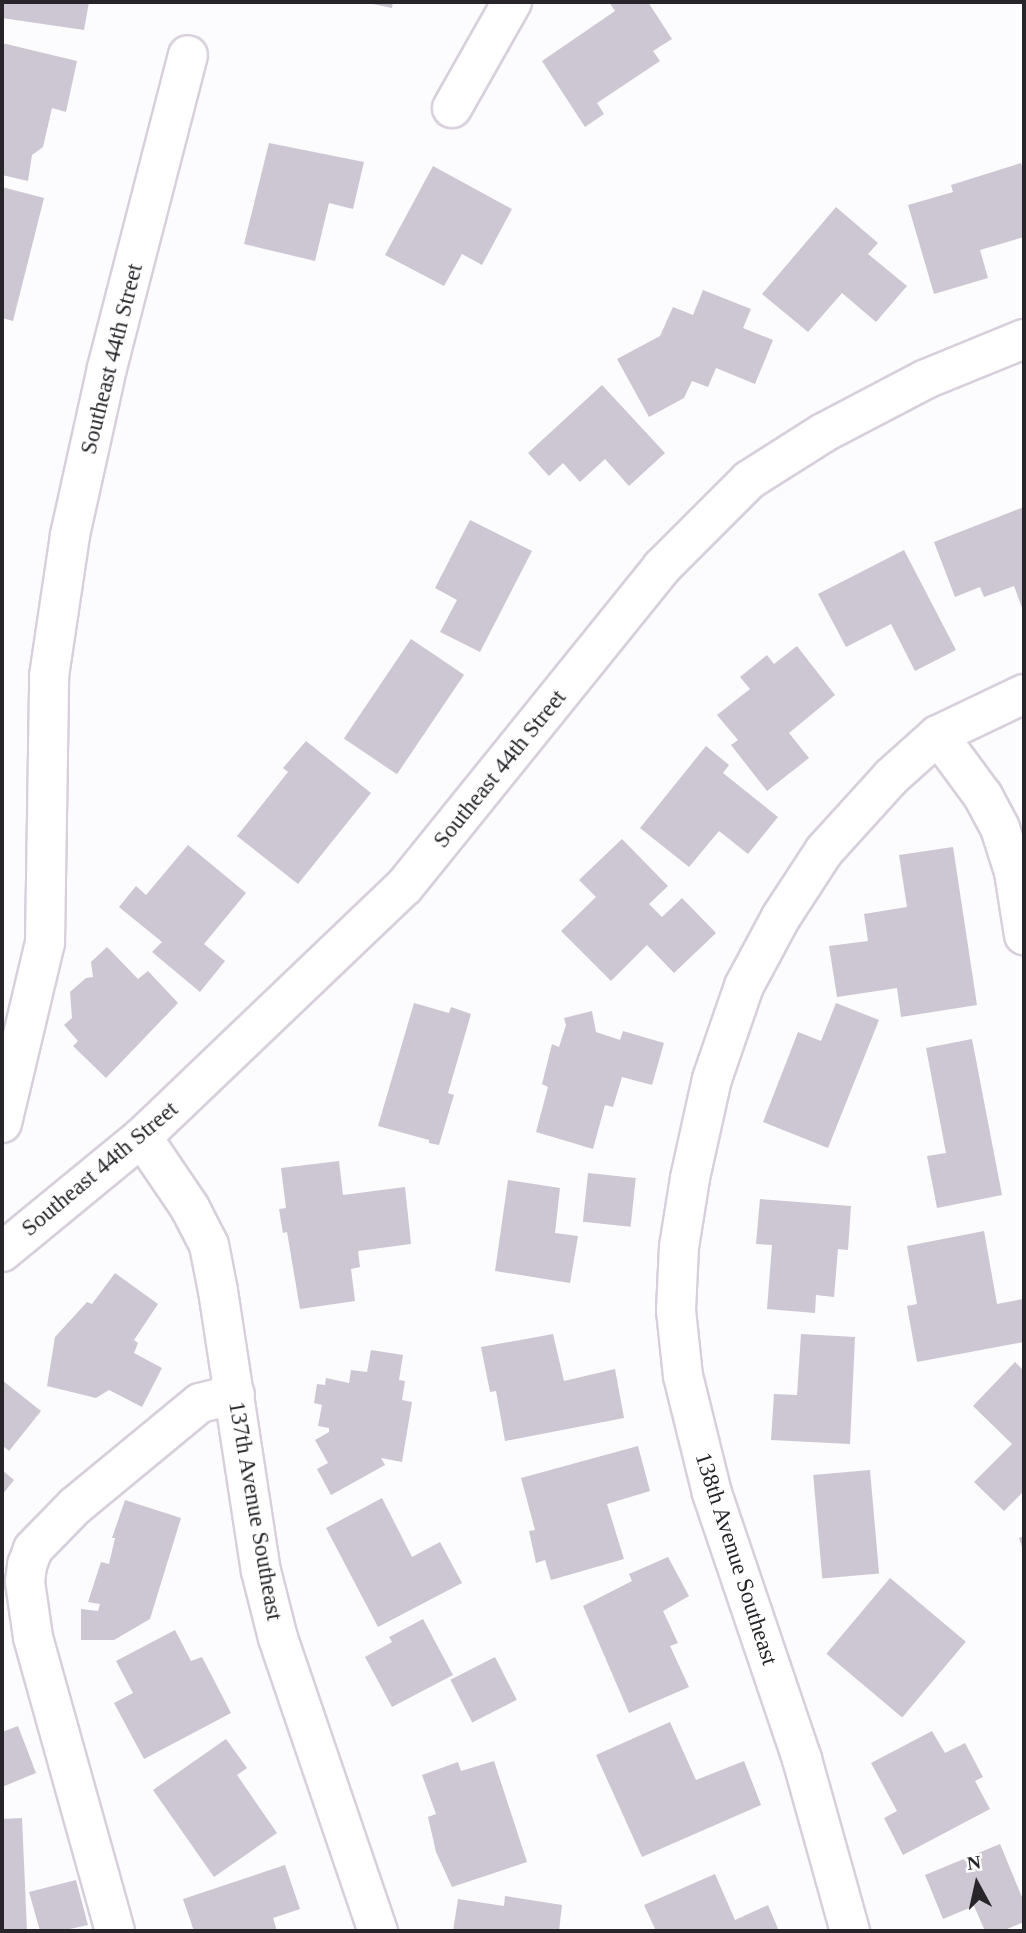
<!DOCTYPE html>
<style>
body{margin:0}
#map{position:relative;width:1026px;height:1933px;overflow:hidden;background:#fcfbfe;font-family:Georgia,serif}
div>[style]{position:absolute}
.building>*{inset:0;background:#cdc7d3;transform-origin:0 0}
.roads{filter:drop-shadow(2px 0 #d7d0dc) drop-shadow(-2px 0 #d7d0dc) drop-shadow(0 2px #d7d0dc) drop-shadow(0 -2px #d7d0dc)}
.minor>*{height:38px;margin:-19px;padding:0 19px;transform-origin:19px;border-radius:19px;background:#fff}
span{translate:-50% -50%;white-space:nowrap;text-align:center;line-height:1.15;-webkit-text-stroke:5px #fff;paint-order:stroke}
.street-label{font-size:23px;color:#272529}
.frame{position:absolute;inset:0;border:4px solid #272529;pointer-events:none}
.north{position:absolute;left:942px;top:1849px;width:70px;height:70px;-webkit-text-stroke:5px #fff;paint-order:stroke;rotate:352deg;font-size:19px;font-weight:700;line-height:28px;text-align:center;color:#272529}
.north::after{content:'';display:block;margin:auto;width:24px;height:32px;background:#272529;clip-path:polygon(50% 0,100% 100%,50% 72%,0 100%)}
</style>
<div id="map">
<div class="building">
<div style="clip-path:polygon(2px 2px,89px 2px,84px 30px,2px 18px)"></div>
<div style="clip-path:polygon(363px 2px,393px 2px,392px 8px)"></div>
<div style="clip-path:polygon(609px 2px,648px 2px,672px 39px,653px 51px,660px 61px,597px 103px,604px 114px,585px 127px,542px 61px,615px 11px)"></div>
<div style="clip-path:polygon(2px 43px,77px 61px,66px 112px,52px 108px,43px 147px,32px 155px,28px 181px,2px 175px)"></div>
<div style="clip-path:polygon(269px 143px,364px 162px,353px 209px,329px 203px,315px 261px,244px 244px)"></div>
<div style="clip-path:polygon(1021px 163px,1024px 173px,1024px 237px,980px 250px,988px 278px,934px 294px,908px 205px,953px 192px,951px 185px)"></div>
<div style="clip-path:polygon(433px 166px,512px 209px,482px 265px,462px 254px,444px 286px,385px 255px)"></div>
<div style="clip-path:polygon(2px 187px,44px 198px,13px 321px,2px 318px)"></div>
<div style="clip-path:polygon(836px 207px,878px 243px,868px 254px,907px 286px,876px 322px,842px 293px,808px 332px,762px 294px)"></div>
<div style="clip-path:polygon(703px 290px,751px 309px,743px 328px,773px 340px,755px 384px,716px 368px,708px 387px,692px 381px,684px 398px,649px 417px,617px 359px,660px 336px,673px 307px,693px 315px)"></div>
<div style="clip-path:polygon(602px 385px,665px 453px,629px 486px,605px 459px,580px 482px,563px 463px,549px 476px,528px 453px)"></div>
<div style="clip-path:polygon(1024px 507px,1024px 613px,1014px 586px,984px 597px,980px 587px,955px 597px,934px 542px)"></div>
<div style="clip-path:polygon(470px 520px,532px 551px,480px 652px,440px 632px,457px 600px,435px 588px)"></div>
<div style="clip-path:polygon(904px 550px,956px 650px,915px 671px,891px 624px,846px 647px,818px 594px)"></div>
<div style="left:411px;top:639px;width:64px;height:120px;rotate:34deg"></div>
<div style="clip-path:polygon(797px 646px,835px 695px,789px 733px,809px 758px,767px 791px,731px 745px,738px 740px,717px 715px,750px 689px,740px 677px,767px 655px,774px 664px)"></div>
<div style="clip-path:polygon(306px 741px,371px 793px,298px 884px,237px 836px,288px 772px,283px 768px)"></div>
<div style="clip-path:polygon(706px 746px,729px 765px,723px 773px,778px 817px,748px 854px,719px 831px,689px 867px,640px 828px)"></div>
<div style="clip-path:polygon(622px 839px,668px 886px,649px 904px,662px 917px,682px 898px,716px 933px,674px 973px,647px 945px,611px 981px,561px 931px,596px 897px,579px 880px)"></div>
<div style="clip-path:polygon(188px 845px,246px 893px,204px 944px,225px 961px,200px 992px,152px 952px,162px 942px,119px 907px,136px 886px,146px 895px)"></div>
<div style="clip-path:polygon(953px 847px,977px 1005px,901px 1017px,897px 988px,837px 997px,829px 946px,868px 941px,864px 914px,907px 907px,899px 855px)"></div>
<div style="clip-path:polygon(107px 947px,138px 979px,148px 971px,178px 1003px,106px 1078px,73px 1046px,78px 1041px,64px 1025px,72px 1018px,70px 992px,86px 978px,93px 977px,91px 962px)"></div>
<div style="clip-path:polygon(414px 1003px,449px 1013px,451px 1007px,471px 1014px,448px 1093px,454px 1095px,439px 1145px,429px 1143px,429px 1140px,378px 1126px)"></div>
<div style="clip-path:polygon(836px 1003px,879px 1020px,828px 1148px,763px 1122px,798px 1032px,821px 1041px)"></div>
<div style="clip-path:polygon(592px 1011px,596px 1032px,620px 1040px,623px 1031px,664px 1043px,652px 1085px,622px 1077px,613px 1107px,605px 1105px,593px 1149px,536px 1132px,548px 1087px,542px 1084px,552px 1044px,559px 1047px,566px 1025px,564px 1018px)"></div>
<div style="clip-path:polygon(972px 1039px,1002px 1195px,937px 1208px,927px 1156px,946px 1153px,926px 1048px)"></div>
<div style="clip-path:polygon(339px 1161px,343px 1195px,405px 1187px,411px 1244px,358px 1251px,360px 1267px,351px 1269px,355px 1301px,300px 1309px,287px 1232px,283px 1233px,279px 1209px,286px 1208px,281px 1168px)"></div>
<div style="left:588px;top:1173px;width:48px;height:49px;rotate:6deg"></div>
<div style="clip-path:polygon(508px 1180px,560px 1188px,555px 1233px,578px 1236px,570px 1283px,495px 1271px)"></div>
<div style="clip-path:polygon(760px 1199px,851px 1206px,848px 1250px,838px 1249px,834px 1297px,816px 1295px,815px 1313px,767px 1309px,772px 1245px,756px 1244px)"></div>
<div style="clip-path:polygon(984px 1231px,997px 1304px,1023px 1299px,1024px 1342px,917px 1362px,907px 1306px,917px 1304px,907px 1246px)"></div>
<div style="clip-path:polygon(115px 1273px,158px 1304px,134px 1340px,138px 1343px,134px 1353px,162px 1368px,142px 1407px,109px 1390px,96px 1398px,47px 1386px,55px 1337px,87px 1302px,92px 1304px)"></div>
<div style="clip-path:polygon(553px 1334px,564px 1381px,615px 1369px,624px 1418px,505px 1441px,496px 1391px,490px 1392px,481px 1347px)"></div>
<div style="clip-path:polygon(801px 1334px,855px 1337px,850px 1444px,771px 1440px,774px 1394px,797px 1395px)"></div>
<div style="clip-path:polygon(371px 1350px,403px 1355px,399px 1380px,405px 1381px,402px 1400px,412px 1402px,402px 1462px,381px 1458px,385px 1465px,331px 1495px,317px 1469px,328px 1463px,315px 1440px,329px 1432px,329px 1428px,318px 1426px,322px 1405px,314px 1403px,317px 1384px,325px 1385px,326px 1378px,349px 1383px,351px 1370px,367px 1372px)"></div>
<div style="clip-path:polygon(1015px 1362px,1024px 1371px,1024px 1491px,1004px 1511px,974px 1482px,1012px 1444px,973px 1406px)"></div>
<div style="clip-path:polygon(2px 1380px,41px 1411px,9px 1451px,2px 1445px)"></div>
<div style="clip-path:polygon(638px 1446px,650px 1491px,607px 1504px,624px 1559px,551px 1580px,545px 1560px,536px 1563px,529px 1531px,535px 1530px,521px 1478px)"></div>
<div style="clip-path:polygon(2px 1470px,14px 1480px,2px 1495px)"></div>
<div style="left:870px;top:1470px;width:104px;height:57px;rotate:85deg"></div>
<div style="clip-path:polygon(382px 1498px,412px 1557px,440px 1542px,462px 1583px,378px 1627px,326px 1528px)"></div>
<div style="clip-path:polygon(125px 1500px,181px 1518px,150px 1619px,114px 1640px,81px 1640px,81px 1609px,98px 1611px,100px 1604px,88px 1602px,101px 1562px,109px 1564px,115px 1538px,112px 1538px)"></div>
<div style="clip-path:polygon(1024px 1536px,1024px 1553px,1019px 1538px)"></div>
<div style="clip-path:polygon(668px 1557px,689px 1596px,663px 1611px,678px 1643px,670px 1646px,689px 1687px,629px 1713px,583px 1606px,632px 1581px,629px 1574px)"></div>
<div style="left:890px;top:1578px;width:99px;height:99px;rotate:40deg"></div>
<div style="clip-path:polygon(423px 1619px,453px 1675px,392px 1707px,365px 1657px,392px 1642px,389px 1637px)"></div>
<div style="clip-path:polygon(175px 1630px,191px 1661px,202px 1657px,231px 1713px,144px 1759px,114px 1703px,133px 1693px,116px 1661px)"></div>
<div style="left:495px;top:1657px;width:48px;height:50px;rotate:63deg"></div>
<div style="clip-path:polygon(670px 1722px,696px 1780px,744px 1761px,761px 1805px,642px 1857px,596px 1755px)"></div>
<div style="clip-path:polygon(18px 1726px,36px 1773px,2px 1787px,2px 1732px)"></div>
<div style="clip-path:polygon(932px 1731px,945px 1753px,965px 1743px,983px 1777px,975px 1781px,990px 1809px,903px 1855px,884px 1818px,897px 1811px,871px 1763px)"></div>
<div style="clip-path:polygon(226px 1739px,247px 1768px,237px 1775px,277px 1833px,214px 1877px,153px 1790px)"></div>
<div style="clip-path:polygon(494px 1761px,527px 1862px,452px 1887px,436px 1852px,428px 1817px,436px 1814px,422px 1775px,458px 1762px,461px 1771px)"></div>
<div style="clip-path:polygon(22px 1818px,27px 1931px,2px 1931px,2px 1819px)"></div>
<div style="clip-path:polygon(1000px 1844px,1024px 1902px,1024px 1922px,1002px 1931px,985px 1931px,974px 1906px,943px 1919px,925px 1875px)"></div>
<div style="clip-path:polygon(285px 1865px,300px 1909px,273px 1918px,277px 1931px,194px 1931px,183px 1899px)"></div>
<div style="clip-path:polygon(715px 1874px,735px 1920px,768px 1905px,779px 1931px,656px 1931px,644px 1905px)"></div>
<div style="clip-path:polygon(76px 1880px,88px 1925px,61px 1931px,40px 1931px,29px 1892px)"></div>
<div style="clip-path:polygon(505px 1896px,562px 1905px,559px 1931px,453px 1931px,458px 1899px,504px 1906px)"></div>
</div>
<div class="roads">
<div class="minor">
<div style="left:452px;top:108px;width:122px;rotate:-60.5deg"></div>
<div style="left:938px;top:735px;width:76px;rotate:53.6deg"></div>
<div style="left:983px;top:796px;width:36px;rotate:62deg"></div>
<div style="left:1000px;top:828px;width:46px;rotate:72.3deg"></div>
<div style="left:1014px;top:872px;width:64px;rotate:81deg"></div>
<div style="left:2px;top:1123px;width:185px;rotate:-76.6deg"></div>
<div style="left:45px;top:943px;width:267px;rotate:-89.1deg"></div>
<div style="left:49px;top:676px;width:143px;rotate:-81.5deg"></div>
<div style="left:70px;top:535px;width:171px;rotate:-77.5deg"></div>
<div style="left:107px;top:368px;width:323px;rotate:-75.5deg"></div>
<div style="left:142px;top:1137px;width:86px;rotate:55.9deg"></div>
<div style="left:190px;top:1208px;width:42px;rotate:62.8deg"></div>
<div style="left:209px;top:1245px;width:47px;rotate:78.9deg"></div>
<div style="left:218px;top:1291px;width:283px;rotate:81.3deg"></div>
<div style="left:261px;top:1571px;width:69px;rotate:75.8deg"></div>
<div style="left:278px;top:1638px;width:310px;rotate:71.2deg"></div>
<div style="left:2px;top:1252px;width:181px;rotate:-39.4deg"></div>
<div style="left:142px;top:1137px;width:362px;rotate:-43.7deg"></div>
<div style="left:404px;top:887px;width:410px;rotate:-51.1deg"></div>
<div style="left:661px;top:568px;width:124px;rotate:-45deg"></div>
<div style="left:749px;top:480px;width:88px;rotate:-32.4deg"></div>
<div style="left:823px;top:433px;width:116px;rotate:-27.7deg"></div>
<div style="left:926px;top:379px;width:106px;rotate:-22.2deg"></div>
<div style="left:115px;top:1931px;width:305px;rotate:-105.6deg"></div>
<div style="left:33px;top:1637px;width:56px;rotate:-98.3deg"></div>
<div style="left:25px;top:1582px;width:17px;rotate:-83deg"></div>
<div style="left:27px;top:1565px;width:17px;rotate:-69deg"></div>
<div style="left:33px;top:1549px;width:60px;rotate:-45.7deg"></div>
<div style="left:75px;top:1506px;width:162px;rotate:-39.5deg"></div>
<div style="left:200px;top:1403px;width:36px;rotate:-14deg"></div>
<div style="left:850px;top:1931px;width:179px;rotate:-105.6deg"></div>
<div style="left:802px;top:1759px;width:281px;rotate:-108.7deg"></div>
<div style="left:712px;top:1493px;width:121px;rotate:-103.9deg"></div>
<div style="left:683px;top:1376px;width:66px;rotate:-96.1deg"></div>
<div style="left:676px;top:1310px;width:63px;rotate:-87.3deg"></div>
<div style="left:679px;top:1247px;width:70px;rotate:-80.9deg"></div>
<div style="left:690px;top:1178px;width:101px;rotate:-77.5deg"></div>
<div style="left:712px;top:1079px;width:98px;rotate:-71deg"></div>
<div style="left:744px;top:986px;width:78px;rotate:-61.8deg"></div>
<div style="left:781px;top:917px;width:79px;rotate:-56.9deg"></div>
<div style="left:824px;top:851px;width:100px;rotate:-47.8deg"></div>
<div style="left:891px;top:777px;width:63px;rotate:-41.8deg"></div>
<div style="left:938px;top:735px;width:95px;rotate:-25.5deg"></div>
</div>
</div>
<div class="street-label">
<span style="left:112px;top:359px;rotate:-76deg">Southeast 44th Street</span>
<span style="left:500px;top:769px;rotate:-51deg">Southeast 44th Street</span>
<span style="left:100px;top:1169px;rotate:-40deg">Southeast 44th Street</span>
<span style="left:255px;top:1511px;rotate:80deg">137th Avenue Southeast</span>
<span style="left:736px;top:1559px;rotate:72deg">138th Avenue Southeast</span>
</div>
<div class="frame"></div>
<div class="north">N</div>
</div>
